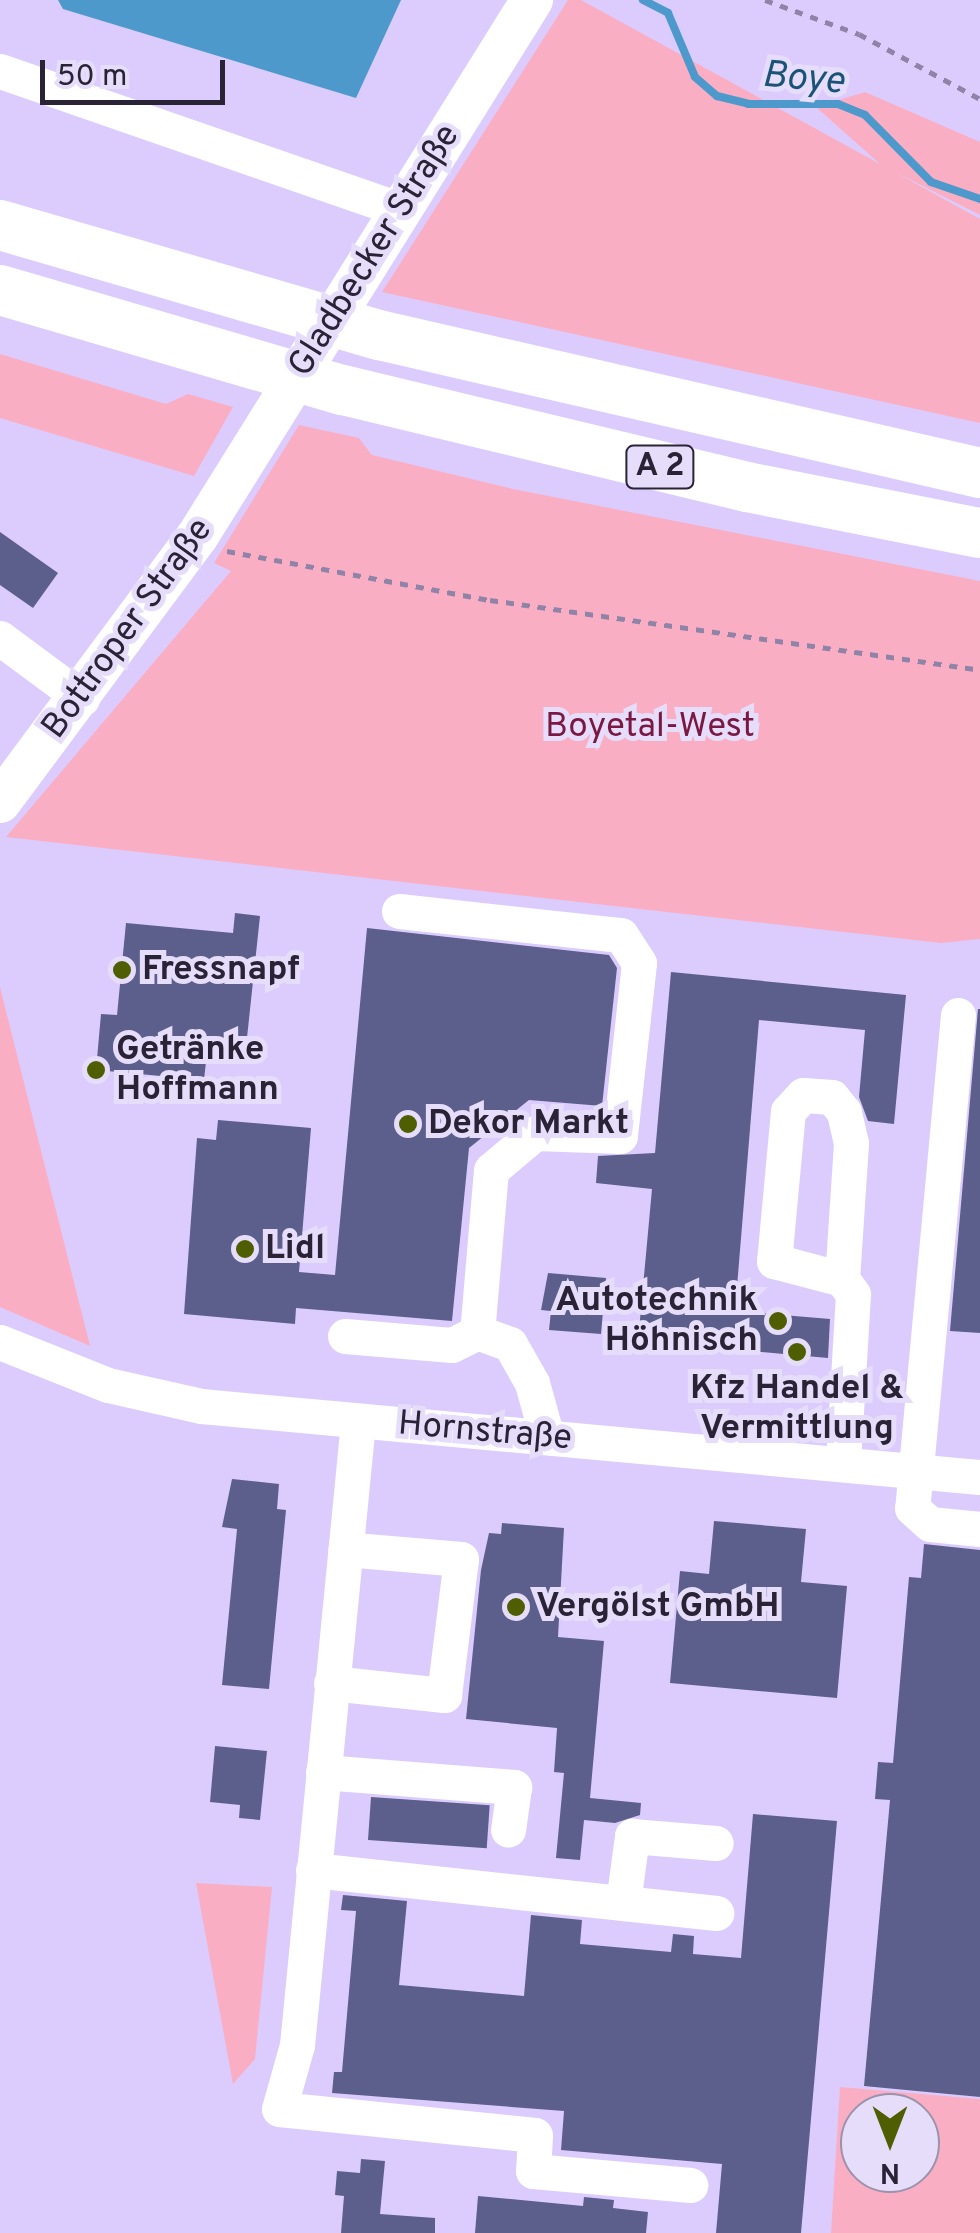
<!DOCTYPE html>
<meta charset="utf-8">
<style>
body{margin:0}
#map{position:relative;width:980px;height:2233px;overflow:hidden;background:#dcccfd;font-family:Overpass,sans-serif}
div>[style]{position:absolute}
.green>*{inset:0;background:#faaec4}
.water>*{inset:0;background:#4e99cc}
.stream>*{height:8px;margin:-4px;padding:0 4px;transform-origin:4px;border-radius:4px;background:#4e99cc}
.building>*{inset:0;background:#5c5f8b;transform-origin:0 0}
.path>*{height:5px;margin-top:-2.5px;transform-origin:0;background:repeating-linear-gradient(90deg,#9083a8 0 8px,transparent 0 16px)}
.minor>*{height:35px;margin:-17.5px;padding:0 17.5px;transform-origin:17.5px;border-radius:17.5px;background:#fff}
.major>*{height:42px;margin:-21px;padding:0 21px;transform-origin:21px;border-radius:21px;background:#fff}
.highway>*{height:50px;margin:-25px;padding:0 25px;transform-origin:25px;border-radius:25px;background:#fff}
.dots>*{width:28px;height:28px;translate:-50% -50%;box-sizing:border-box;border:5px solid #e6ddfb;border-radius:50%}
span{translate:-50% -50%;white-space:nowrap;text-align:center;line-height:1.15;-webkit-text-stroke:10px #e6ddfb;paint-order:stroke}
.shield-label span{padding:2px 8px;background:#e6ddfb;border:2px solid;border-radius:8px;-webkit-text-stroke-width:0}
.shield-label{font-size:32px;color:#2a2336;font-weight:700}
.street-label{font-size:35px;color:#2a2336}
.park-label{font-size:35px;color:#7a1841}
.poi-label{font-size:35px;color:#2a2336;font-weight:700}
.left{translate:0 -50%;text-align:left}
.right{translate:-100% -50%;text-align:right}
.water-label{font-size:38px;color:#1b5376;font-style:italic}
.north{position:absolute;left:840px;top:2093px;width:100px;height:100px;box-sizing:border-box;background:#e6ddfb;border:2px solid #9b93ac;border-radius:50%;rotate:180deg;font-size:28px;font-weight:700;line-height:40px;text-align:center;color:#2a2336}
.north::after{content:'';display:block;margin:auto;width:35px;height:45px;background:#4e5e00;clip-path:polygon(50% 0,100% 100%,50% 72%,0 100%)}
.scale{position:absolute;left:40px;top:60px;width:185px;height:45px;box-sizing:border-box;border:5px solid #2a2336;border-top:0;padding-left:12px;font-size:30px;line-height:35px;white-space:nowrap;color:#2a2336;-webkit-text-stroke:8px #e6ddfb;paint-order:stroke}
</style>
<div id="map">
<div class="green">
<div style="clip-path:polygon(568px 0,581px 0,880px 164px,816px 107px,865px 92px,980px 142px,980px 215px,895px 172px,980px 219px,980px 423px,382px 292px)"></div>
<div style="clip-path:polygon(0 354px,166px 404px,188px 394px,233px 407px,194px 476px,0 418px)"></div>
<div style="clip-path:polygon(299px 425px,359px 438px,372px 455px,513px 489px,980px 581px,980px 939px,941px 943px,6px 837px,231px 571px,214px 563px)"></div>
<div style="clip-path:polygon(0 987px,90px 1346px,0 1307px)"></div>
<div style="clip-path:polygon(196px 1883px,272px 1887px,255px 2059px,233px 2084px)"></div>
<div style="clip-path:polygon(evenodd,840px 2087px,980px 2099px,980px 2233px,831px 2233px,840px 2087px,860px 2113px,920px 2113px,920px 2173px,860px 2173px,860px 2113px)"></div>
</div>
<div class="water">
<div style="clip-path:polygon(58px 0,401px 0,356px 98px,63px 9px)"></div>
</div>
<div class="stream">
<div style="left:643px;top:0;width:28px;rotate:27deg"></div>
<div style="left:668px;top:13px;width:69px;rotate:67.1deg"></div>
<div style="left:695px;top:77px;width:29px;rotate:41deg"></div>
<div style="left:717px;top:96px;width:32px;rotate:14deg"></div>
<div style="left:748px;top:104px;width:90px"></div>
<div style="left:838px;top:104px;width:29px;rotate:22deg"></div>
<div style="left:865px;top:115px;width:94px;rotate:45.4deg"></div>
<div style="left:931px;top:182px;width:52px;rotate:19.1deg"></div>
</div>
<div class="building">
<div style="clip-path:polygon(0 532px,58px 573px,33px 608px,0 585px)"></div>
<div style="clip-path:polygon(235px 913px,260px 916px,246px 1047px,208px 1043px,204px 1080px,96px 1070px,101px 1014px,117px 1015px,126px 923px,233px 933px)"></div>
<div style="clip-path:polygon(367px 928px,609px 955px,617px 968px,602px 1106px,529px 1100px,469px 1148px,452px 1321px,296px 1308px,295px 1324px,184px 1314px,197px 1138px,216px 1140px,218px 1120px,311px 1128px,299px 1272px,335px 1275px)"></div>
<div style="clip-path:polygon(671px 972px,906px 995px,894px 1124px,868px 1121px,859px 1097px,865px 1030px,759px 1020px,735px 1311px,830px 1319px,828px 1358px,638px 1341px,652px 1189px,596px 1183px,598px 1156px,655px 1153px)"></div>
<div style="clip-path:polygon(978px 1009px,980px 1009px,980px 1333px,950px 1331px)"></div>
<div style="clip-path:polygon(548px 1273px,606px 1278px,601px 1334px,549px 1330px,551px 1311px,541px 1310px)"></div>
<div style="clip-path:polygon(232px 1479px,279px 1484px,277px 1509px,286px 1510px,269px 1689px,222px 1685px,237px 1529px,222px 1527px)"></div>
<div style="clip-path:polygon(714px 1521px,806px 1529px,801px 1582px,847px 1586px,837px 1698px,670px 1683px,680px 1571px,709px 1574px)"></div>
<div style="clip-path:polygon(502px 1523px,564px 1528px,558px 1637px,604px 1641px,590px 1798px,641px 1803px,640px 1815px,615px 1823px,584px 1820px,580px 1860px,556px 1858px,564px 1773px,554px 1772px,557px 1728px,466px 1719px,481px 1570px,489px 1533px,501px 1534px)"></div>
<div style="clip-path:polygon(924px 1544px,980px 1550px,980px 2097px,864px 2086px,890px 1800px,875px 1799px,878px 1762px,893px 1763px,909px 1577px,921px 1578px)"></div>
<div style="clip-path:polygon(215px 1746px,267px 1751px,260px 1820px,239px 1818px,240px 1805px,210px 1802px)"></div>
<div style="left:371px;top:1797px;width:119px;height:43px;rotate:4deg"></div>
<div style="clip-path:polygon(753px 1814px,837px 1821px,801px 2233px,716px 2233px,722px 2164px,561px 2150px,564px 2111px,332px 2093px,334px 2072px,342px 2072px,356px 1911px,341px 1910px,343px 1895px,407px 1901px,399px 1985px,524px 1996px,531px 1915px,582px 1920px,580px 1944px,671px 1952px,673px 1934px,694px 1936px,693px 1954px,741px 1958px)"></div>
<div style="clip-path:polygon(361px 2159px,385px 2161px,380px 2214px,435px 2218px,435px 2233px,341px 2233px,344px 2196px,335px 2195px,337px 2171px,360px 2173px)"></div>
<div style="clip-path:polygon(478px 2196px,583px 2206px,584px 2197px,614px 2200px,613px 2208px,648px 2212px,646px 2233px,475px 2233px)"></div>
</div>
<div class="path">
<div style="left:765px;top:0;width:100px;rotate:19.9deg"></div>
<div style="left:859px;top:34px;width:137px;rotate:28.2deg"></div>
<div style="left:227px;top:551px;width:268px;rotate:10.6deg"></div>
<div style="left:490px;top:600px;width:495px;rotate:8.1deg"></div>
</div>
<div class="minor">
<div style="left:0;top:71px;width:424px;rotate:19.1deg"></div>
<div style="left:0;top:638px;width:102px;rotate:36.6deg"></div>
<div style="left:399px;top:911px;width:223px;rotate:6.2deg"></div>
<div style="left:621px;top:935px;width:33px;rotate:57deg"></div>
<div style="left:639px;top:963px;width:174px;rotate:96.3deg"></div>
<div style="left:620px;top:1136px;width:85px;rotate:-178deg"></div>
<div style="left:535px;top:1133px;width:57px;rotate:139.9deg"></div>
<div style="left:491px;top:1170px;width:163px;rotate:94.9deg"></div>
<div style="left:958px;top:1015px;width:495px;rotate:95.3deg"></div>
<div style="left:912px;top:1508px;width:24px;rotate:42deg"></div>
<div style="left:930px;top:1524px;width:50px;rotate:5.7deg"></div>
<div style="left:842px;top:1279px;width:136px;rotate:-86.2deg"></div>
<div style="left:851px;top:1143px;width:32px;rotate:-103deg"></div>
<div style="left:844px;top:1112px;width:19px;rotate:-129deg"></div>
<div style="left:832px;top:1097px;width:29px;rotate:-176deg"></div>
<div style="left:803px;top:1095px;width:22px;rotate:133deg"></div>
<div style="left:788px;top:1111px;width:151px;rotate:95.3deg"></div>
<div style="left:774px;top:1261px;width:70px;rotate:14.8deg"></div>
<div style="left:842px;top:1279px;width:19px;rotate:54deg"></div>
<div style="left:853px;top:1294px;width:170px;rotate:93.4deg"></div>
<div style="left:345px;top:1336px;width:107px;rotate:4.8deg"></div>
<div style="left:452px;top:1345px;width:28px;rotate:-27deg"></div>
<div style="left:477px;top:1332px;width:35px;rotate:20deg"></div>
<div style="left:510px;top:1344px;width:45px;rotate:60.6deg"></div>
<div style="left:532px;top:1383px;width:56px;rotate:74.5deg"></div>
<div style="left:0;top:1342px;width:116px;rotate:21.7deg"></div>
<div style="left:108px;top:1385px;width:95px;rotate:12.7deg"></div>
<div style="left:201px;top:1406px;width:782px;rotate:5.21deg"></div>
<div style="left:358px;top:1422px;width:626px;rotate:95.59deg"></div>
<div style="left:297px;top:2045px;width:66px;rotate:105.7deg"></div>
<div style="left:279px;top:2109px;width:257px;rotate:5.8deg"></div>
<div style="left:535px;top:2135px;width:36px;rotate:93deg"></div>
<div style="left:533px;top:2171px;width:158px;rotate:5.1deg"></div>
<div style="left:331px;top:1683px;width:114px;rotate:6.1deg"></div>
<div style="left:444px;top:1695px;width:137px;rotate:-82.9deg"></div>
<div style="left:461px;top:1559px;width:116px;rotate:-175.1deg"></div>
<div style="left:323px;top:1772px;width:192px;rotate:4.5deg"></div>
<div style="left:514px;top:1787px;width:43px;rotate:97.9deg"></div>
<div style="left:313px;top:1870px;width:312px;rotate:6.1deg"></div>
<div style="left:623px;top:1903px;width:68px;rotate:-82.3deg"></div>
<div style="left:632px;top:1836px;width:84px;rotate:4.8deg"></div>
<div style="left:623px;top:1903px;width:94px;rotate:6.1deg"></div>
</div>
<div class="major">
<div style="left:0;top:802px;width:330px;rotate:-53.4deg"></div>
<div style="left:197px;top:537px;width:633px;rotate:-58.04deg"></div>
</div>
<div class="highway">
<div style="left:0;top:225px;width:395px;rotate:16.2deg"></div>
<div style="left:379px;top:335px;width:617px;rotate:12.93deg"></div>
<div style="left:0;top:290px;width:357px;rotate:16.3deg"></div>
<div style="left:343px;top:390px;width:415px;rotate:13.5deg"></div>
<div style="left:747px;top:487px;width:237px;rotate:11.2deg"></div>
</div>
<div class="dots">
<div style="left:122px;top:970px;background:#4e5e00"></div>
<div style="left:96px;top:1070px;background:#4e5e00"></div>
<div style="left:408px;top:1124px;background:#4e5e00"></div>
<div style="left:245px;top:1249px;background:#4e5e00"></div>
<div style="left:778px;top:1321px;background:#4e5e00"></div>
<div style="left:797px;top:1352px;background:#4e5e00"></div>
<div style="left:516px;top:1607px;background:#4e5e00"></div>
</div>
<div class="shield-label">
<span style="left:660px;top:467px">A 2</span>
</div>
<div class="street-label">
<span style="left:375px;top:251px;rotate:-58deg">Gladbecker Straße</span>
<span style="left:128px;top:629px;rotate:-54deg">Bottroper Straße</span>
<span style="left:485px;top:1432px;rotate:5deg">Hornstraße</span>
</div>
<div class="park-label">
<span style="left:650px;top:727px">Boyetal-West</span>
</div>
<div class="poi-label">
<span class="left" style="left:142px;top:970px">Fressnapf</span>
<span class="left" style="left:116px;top:1070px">Getränke<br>Hoffmann</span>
<span class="left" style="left:428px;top:1124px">Dekor Markt</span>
<span class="left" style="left:265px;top:1249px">Lidl</span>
<span class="right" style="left:758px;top:1321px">Autotechnik<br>Höhnisch</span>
<span style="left:797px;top:1409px">Kfz Handel &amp;<br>Vermittlung</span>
<span class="left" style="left:536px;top:1607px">Vergölst GmbH</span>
</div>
<div class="water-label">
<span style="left:803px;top:80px;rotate:5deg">Boye</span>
</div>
<div class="north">N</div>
<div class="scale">50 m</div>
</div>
